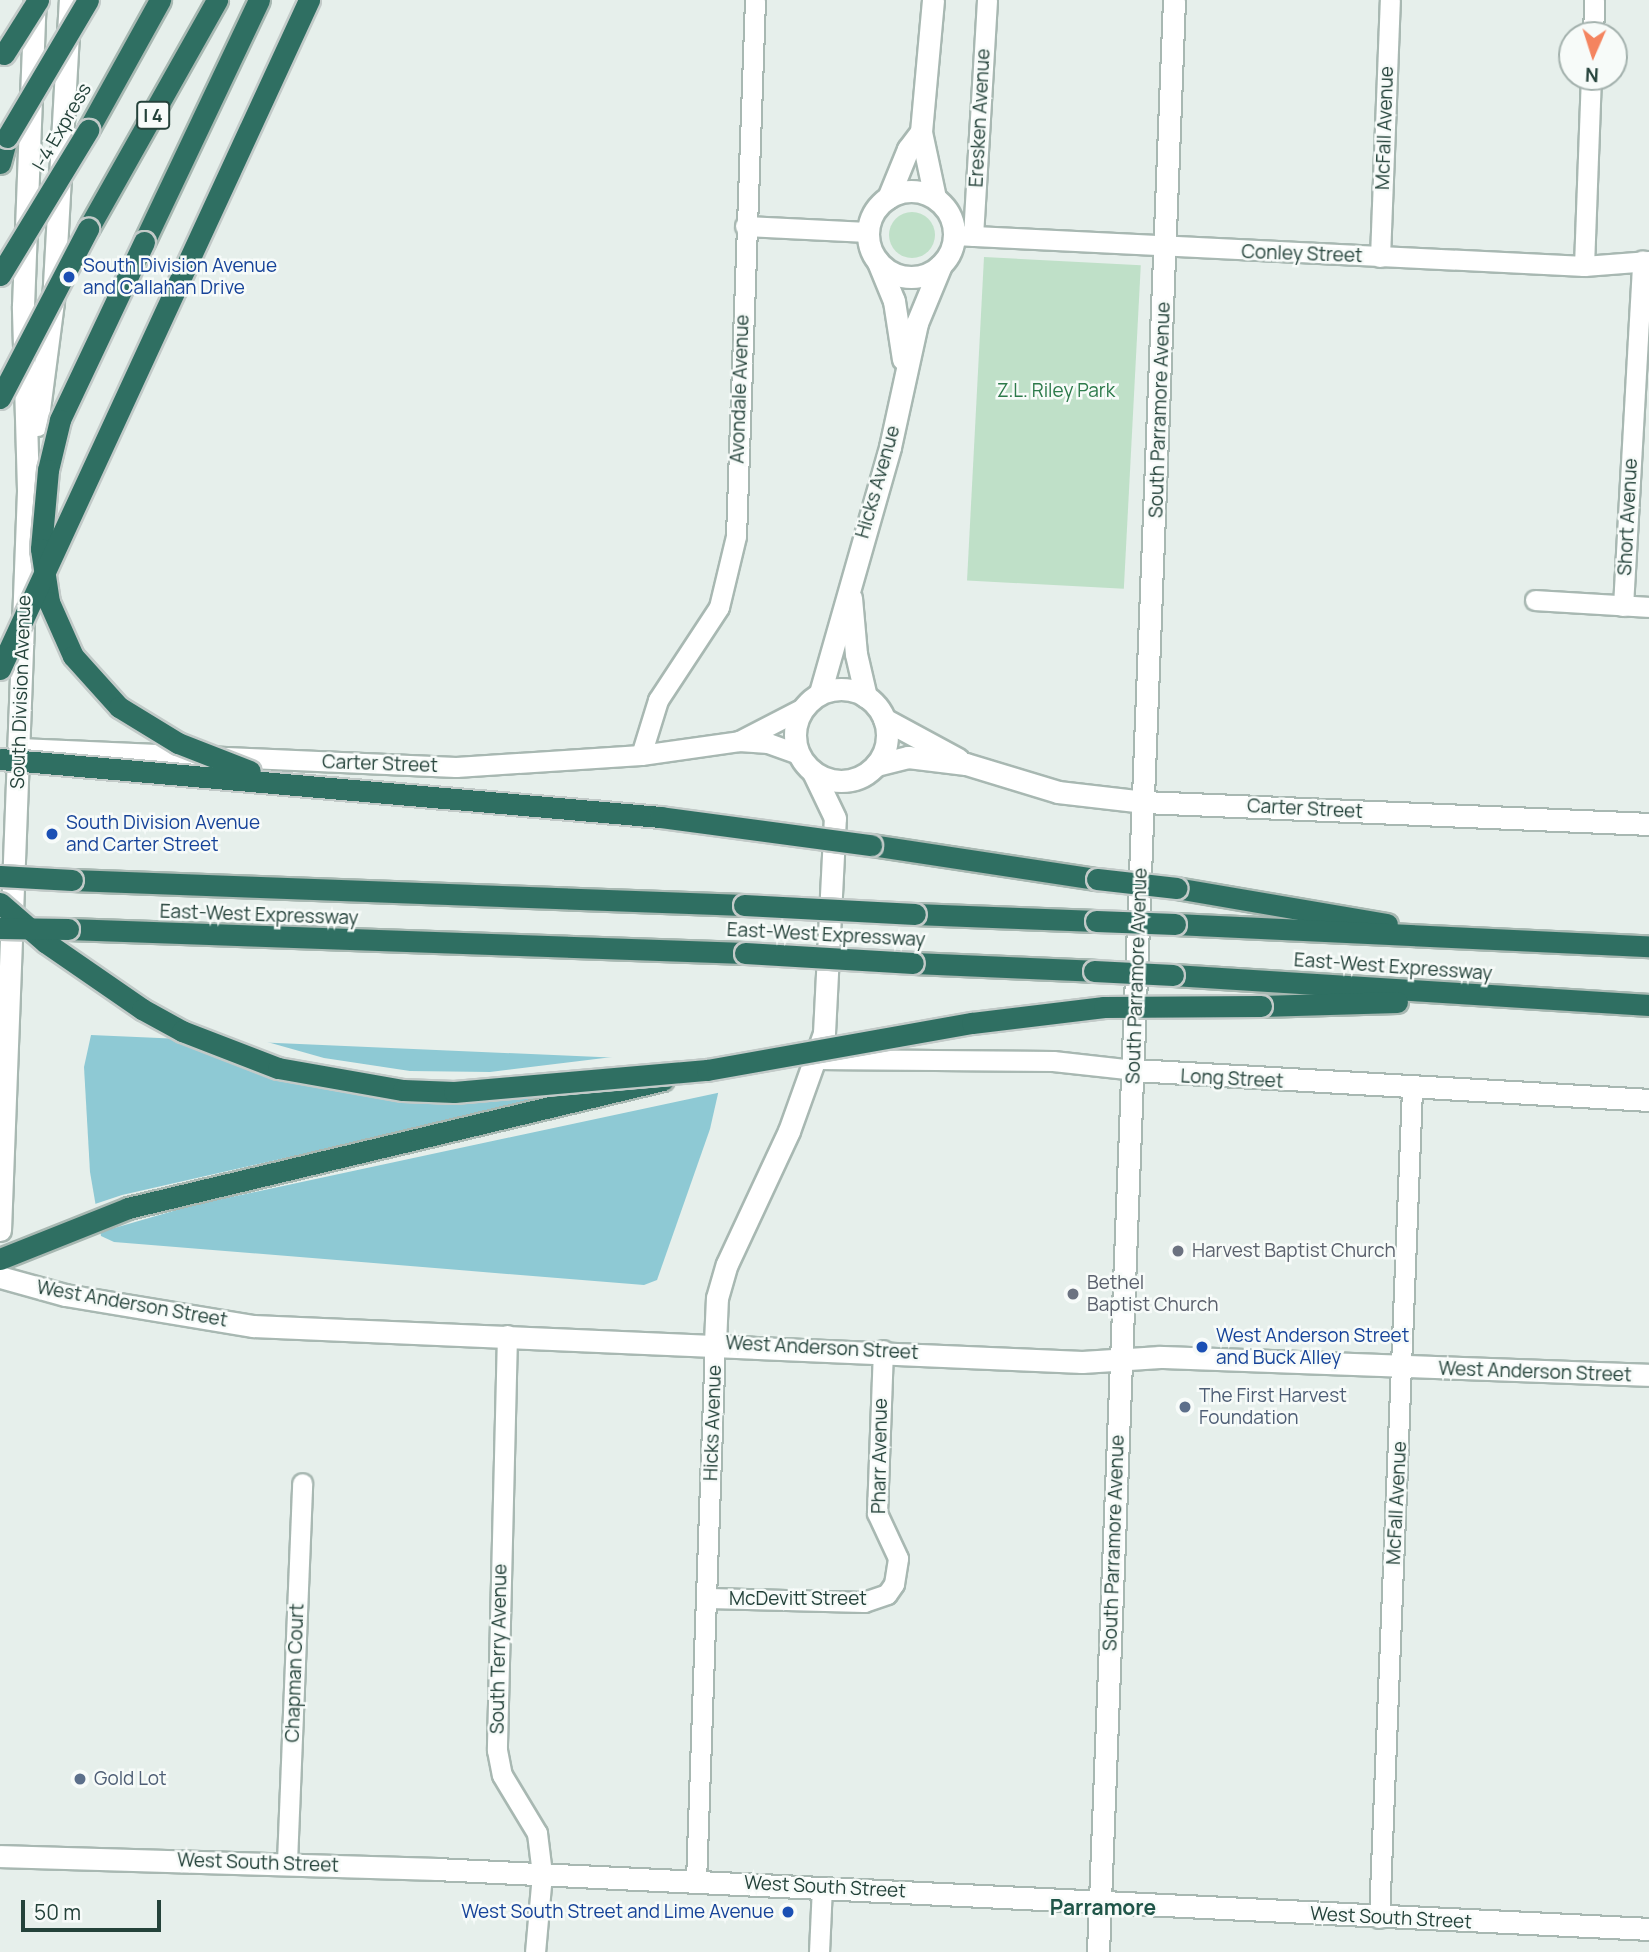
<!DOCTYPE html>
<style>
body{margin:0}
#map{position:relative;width:1649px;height:1952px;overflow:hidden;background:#e6efeb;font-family:Manrope,sans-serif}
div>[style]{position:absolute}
.green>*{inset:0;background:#bfe0c8;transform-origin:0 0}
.round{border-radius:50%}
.water>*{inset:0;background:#8ec9d4}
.pier>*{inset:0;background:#e6efeb}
.roads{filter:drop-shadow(2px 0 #a8b8b2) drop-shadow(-2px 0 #a8b8b2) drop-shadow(0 2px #a8b8b2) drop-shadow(0 -2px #a8b8b2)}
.street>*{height:19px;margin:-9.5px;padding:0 9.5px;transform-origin:9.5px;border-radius:9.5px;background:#fff}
.secondary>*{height:21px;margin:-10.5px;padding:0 10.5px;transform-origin:10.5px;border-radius:10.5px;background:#fff}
.secondary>.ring{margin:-10.5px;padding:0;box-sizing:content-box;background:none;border:21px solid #fff;border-radius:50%}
.highway>*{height:21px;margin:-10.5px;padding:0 10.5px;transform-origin:10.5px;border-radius:10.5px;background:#2f6f62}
.bridges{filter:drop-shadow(2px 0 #c2cac8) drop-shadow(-2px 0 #c2cac8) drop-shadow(0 2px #c2cac8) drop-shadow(0 -2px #c2cac8)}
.highway-bridge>*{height:21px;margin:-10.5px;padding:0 10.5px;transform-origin:10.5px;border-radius:10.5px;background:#2f6f62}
.dots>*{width:19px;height:19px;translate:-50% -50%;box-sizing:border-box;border:4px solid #f7fbf9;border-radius:50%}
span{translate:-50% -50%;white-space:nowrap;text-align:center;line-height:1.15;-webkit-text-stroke:5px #f7fbf9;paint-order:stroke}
.shield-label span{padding:2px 5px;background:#f7fbf9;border:2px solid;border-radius:5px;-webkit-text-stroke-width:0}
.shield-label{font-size:18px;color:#24423a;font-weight:700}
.street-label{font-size:19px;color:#24423a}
.transit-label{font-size:19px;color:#164399}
.left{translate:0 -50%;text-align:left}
.right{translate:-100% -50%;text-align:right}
.park-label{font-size:19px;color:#2d7a4b}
.worship-label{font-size:19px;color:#5b616d}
.service-label{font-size:19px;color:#4e5e75}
.neighbourhood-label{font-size:21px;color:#1f5548;font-weight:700}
.north{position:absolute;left:1558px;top:21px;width:70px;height:70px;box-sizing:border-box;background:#f7fbf9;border:2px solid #a3b1ad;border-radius:50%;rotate:183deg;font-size:19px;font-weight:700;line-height:28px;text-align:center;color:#24423a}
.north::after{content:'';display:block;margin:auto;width:24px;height:32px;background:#f4845f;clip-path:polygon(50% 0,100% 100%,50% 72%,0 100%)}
.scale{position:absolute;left:21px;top:1900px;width:140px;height:32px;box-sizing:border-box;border:4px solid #24423a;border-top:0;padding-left:9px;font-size:21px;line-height:24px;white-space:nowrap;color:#24423a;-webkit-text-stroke:5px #f7fbf9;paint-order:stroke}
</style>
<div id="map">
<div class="green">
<div class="round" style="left:889px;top:212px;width:46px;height:46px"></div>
<div style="left:984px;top:257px;width:157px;height:324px;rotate:3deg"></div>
</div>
<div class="water">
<div style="clip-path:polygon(91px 1035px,713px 1062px,722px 1076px,710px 1129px,657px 1280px,644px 1285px,114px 1242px,101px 1236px,90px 1172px,84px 1067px)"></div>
</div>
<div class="pier">
<div style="clip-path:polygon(169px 1034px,250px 1037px,324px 1058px,410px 1071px,490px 1072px,637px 1054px,714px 1058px,726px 1076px,722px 1092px,194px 1205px,97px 1233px,92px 1205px,122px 1195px,585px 1090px,494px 1101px,385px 1097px,303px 1082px)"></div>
</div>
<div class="roads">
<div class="street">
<div style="left:1593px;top:35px;width:35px;rotate:-88deg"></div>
<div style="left:745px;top:226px;width:123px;rotate:2.8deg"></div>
<div style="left:954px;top:235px;width:631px;rotate:2.82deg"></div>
<div style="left:1584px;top:266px;width:65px;rotate:-4.4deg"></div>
<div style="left:973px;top:236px;width:236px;rotate:-86.6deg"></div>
<div style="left:1380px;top:257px;width:257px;rotate:-87.8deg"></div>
<div style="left:1584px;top:266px;width:189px;rotate:-87.9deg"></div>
<div style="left:1535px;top:600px;width:114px;rotate:3.5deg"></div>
<div style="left:1623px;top:606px;width:346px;rotate:-86.8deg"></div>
<div style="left:739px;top:741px;width:72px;rotate:-27.3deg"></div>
<div style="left:19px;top:748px;width:437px;rotate:2.5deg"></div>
<div style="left:456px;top:767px;width:185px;rotate:-3.7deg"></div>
<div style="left:641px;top:755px;width:99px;rotate:-8.1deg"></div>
<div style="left:739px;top:741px;width:29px;rotate:4deg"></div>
<div style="left:768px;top:743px;width:32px;rotate:20deg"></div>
<div style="left:641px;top:755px;width:58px;rotate:-72.8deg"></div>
<div style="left:658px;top:700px;width:111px;rotate:-56.7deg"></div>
<div style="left:719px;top:607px;width:73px;rotate:-76.5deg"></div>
<div style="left:736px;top:536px;width:536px;rotate:-87.97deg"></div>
<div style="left:817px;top:1059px;width:236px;rotate:0.5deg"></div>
<div style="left:1053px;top:1061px;width:81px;rotate:6.3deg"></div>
<div style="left:507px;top:1335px;width:415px;rotate:91.4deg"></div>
<div style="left:497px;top:1750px;width:25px;rotate:79deg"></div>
<div style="left:502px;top:1775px;width:68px;rotate:58.9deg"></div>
<div style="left:537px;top:1833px;width:41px;rotate:83deg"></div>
<div style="left:542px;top:1874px;width:78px;rotate:95.1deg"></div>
<div style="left:708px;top:1598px;width:156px;rotate:1.5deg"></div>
<div style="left:864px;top:1602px;width:24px;rotate:-19deg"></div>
<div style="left:887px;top:1594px;width:12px;rotate:-55deg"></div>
<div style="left:894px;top:1584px;width:26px;rotate:-81deg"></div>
<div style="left:898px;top:1558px;width:50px;rotate:-115deg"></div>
<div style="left:877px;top:1513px;width:163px;rotate:-87.9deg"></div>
<div style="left:287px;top:1862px;width:379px;rotate:-87.7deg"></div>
<div style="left:696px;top:1881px;width:538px;rotate:-87.98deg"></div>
<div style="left:1379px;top:1918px;width:831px;rotate:-87.72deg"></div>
<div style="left:819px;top:1952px;width:65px;rotate:-87.4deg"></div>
</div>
<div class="secondary">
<div style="left:933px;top:0;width:133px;rotate:95.2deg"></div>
<div style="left:921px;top:132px;width:67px;rotate:78deg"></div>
<div class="ring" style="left:868px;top:191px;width:65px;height:65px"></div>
<div style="left:888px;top:198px;width:53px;rotate:-67.8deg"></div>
<div style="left:908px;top:149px;width:21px;rotate:-53deg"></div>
<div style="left:878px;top:262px;width:42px;rotate:67.7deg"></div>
<div style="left:894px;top:301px;width:59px;rotate:81.2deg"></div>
<div style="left:37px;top:425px;width:124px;rotate:-82.6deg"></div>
<div style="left:53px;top:302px;width:302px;rotate:-86.8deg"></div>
<div style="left:851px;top:598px;width:56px;rotate:84.9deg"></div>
<div style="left:856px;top:654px;width:44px;rotate:76.9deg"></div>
<div class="ring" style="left:795px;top:689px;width:71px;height:71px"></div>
<div style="left:820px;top:693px;width:256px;rotate:-74.1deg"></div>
<div style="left:890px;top:447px;width:127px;rotate:-77.7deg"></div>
<div style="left:917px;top:323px;width:63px;rotate:-67.5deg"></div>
<div style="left:884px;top:719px;width:84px;rotate:28.4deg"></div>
<div style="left:876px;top:765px;width:33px;rotate:-14deg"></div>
<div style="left:908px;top:757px;width:58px;rotate:6.9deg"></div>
<div style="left:966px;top:764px;width:96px;rotate:16.9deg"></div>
<div style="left:1058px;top:792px;width:87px;rotate:6.6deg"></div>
<div style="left:1144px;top:802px;width:505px;rotate:2.49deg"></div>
<div style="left:1134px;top:1070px;width:516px;rotate:3.33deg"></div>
<div style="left:0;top:1230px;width:741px;rotate:-87.83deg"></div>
<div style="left:28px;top:490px;width:184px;rotate:-91.6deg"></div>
<div style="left:23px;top:306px;width:306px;rotate:-87.8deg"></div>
<div style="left:0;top:1277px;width:67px;rotate:15.5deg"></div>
<div style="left:65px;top:1295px;width:191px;rotate:9.4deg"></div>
<div style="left:253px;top:1326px;width:830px;rotate:2.49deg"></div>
<div style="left:1082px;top:1362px;width:78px;rotate:-3.7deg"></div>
<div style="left:1160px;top:1357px;width:489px;rotate:2.1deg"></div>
<div style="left:715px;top:1343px;width:45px;rotate:-87.5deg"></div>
<div style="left:717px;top:1298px;width:35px;rotate:-74deg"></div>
<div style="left:727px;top:1264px;width:147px;rotate:-65deg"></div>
<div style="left:789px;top:1131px;width:104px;rotate:-70.3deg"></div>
<div style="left:824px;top:1033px;width:215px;rotate:-87.1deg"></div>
<div style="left:835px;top:818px;width:51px;rotate:-115.6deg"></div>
<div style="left:0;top:1856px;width:436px;rotate:1.7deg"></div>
<div style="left:436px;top:1869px;width:1214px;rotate:2.83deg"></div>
<div style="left:1098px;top:1952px;width:1953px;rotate:-87.77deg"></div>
</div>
<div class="highway">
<div style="left:88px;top:130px;width:149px;rotate:-61deg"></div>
<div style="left:0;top:163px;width:27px;rotate:-75deg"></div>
<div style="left:88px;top:229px;width:263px;rotate:-60.6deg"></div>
<div style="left:144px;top:242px;width:268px;rotate:-64.6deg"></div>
<div style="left:871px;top:845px;width:229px;rotate:8.6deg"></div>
<div style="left:72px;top:880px;width:672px;rotate:2.13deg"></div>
<div style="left:1176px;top:888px;width:214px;rotate:9.7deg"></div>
<div style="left:915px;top:914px;width:181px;rotate:2.2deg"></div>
<div style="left:1175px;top:924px;width:475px;rotate:2.7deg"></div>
<div style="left:68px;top:929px;width:677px;rotate:2.03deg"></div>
<div style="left:913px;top:963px;width:181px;rotate:2.5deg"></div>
<div style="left:1173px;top:975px;width:477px;rotate:3.6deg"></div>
<div style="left:1261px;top:1006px;width:136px;rotate:-1.7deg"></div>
<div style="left:0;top:1259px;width:138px;rotate:-21.7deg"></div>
<div style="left:128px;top:1208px;width:550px;rotate:-13.46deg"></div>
</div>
</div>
<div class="bridges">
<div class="highway-bridge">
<div style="left:4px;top:54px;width:64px;rotate:-57.8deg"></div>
<div style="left:7px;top:137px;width:159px;rotate:-59.4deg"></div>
<div style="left:144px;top:242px;width:197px;rotate:115.3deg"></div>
<div style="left:60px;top:420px;width:51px;rotate:103.5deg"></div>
<div style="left:48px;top:470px;width:79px;rotate:95.1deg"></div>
<div style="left:41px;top:549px;width:54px;rotate:81.4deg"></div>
<div style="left:49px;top:602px;width:59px;rotate:66deg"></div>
<div style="left:73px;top:656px;width:69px;rotate:48deg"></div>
<div style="left:119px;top:707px;width:69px;rotate:31.4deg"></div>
<div style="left:178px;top:743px;width:77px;rotate:21.3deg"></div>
<div style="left:0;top:275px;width:170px;rotate:-58.7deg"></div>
<div style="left:0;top:398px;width:191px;rotate:-62.5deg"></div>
<div style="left:0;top:669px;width:737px;rotate:-65.21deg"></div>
<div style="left:0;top:759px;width:663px;rotate:5.02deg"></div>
<div style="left:660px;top:817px;width:213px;rotate:7.6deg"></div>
<div style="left:0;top:876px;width:72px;rotate:3.2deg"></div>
<div style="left:1097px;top:879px;width:80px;rotate:6.5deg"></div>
<div style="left:0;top:903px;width:60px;rotate:40.9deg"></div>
<div style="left:45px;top:942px;width:118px;rotate:34.6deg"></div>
<div style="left:142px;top:1009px;width:46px;rotate:28.8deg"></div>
<div style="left:182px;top:1031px;width:103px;rotate:21.1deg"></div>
<div style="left:278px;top:1068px;width:127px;rotate:10deg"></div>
<div style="left:403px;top:1090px;width:51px;rotate:2.2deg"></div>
<div style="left:454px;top:1092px;width:254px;rotate:-5deg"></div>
<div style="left:707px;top:1070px;width:269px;rotate:-10.1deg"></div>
<div style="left:972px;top:1023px;width:133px;rotate:-6.9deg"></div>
<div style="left:1104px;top:1007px;width:157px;rotate:-0.4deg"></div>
<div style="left:744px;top:905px;width:171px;rotate:3deg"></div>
<div style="left:1096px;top:921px;width:79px;rotate:2.2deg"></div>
<div style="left:0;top:928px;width:68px;rotate:0.8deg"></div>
<div style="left:745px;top:953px;width:168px;rotate:3.4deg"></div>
<div style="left:1094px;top:971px;width:79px;rotate:2.9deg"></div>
</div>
</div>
<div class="dots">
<div style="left:69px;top:277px;background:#1a4fb4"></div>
<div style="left:52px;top:834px;background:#1a4fb4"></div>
<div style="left:1178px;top:1251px;background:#6b7280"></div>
<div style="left:1073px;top:1294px;background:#6b7280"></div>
<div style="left:1202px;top:1347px;background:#1a4fb4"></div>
<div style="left:1185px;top:1407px;background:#5c6f8a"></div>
<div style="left:80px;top:1779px;background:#5c6f8a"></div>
<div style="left:788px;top:1912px;background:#1a4fb4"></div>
</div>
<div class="shield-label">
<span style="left:153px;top:115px">I 4</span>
</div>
<div class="street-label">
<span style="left:980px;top:118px;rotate:-87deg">Eresken Avenue</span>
<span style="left:62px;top:127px;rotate:-60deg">I-4 Express</span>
<span style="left:1385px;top:128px;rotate:-88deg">McFall Avenue</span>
<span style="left:1302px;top:254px;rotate:2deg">Conley Street</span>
<span style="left:740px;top:389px;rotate:-88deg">Avondale Avenue</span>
<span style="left:1160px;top:410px;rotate:-88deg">South Parramore Avenue</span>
<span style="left:878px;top:482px;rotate:-74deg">Hicks Avenue</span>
<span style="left:1628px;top:517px;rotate:-87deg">Short Avenue</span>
<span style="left:21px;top:692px;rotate:-88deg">South Division Avenue</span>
<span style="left:380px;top:764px;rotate:2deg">Carter Street</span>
<span style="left:1305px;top:809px;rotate:3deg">Carter Street</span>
<span style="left:259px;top:915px;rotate:2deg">East-West Expressway</span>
<span style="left:826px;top:935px;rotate:3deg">East-West Expressway</span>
<span style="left:1393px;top:967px;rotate:4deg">East-West Expressway</span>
<span style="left:1137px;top:976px;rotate:-88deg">South Parramore Avenue</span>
<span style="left:1232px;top:1079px;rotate:3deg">Long Street</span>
<span style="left:132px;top:1304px;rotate:10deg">West Anderson Street</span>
<span style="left:822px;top:1348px;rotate:3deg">West Anderson Street</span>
<span style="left:1535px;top:1372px;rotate:2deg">West Anderson Street</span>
<span style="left:713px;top:1423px;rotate:-88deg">Hicks Avenue</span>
<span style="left:880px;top:1456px;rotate:-89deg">Pharr Avenue</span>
<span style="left:1397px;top:1503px;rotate:-87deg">McFall Avenue</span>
<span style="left:1114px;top:1543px;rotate:-88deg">South Parramore Avenue</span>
<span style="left:798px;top:1599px">McDevitt Street</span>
<span style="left:499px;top:1649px;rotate:-89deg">South Terry Avenue</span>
<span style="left:295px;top:1673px;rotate:-88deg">Chapman Court</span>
<span style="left:258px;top:1863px;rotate:2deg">West South Street</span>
<span style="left:825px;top:1887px;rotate:3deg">West South Street</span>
<span style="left:1391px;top:1918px;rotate:3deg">West South Street</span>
</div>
<div class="transit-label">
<span class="left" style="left:83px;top:277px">South Division Avenue<br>and Callahan Drive</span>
<span class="left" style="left:66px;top:834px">South Division Avenue<br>and Carter Street</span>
<span class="left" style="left:1216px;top:1347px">West Anderson Street<br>and Buck Alley</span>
<span class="right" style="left:774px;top:1912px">West South Street and Lime Avenue</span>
</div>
<div class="park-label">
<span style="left:1056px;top:391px">Z.L. Riley Park</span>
</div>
<div class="worship-label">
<span class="left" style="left:1192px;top:1251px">Harvest Baptist Church</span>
<span class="left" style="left:1087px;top:1294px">Bethel<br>Baptist Church</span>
</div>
<div class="service-label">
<span class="left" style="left:1199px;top:1407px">The First Harvest<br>Foundation</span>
<span class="left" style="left:94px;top:1779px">Gold Lot</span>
</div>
<div class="neighbourhood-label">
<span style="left:1103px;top:1907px">Parramore</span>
</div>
<div class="north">N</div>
<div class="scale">50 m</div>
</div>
